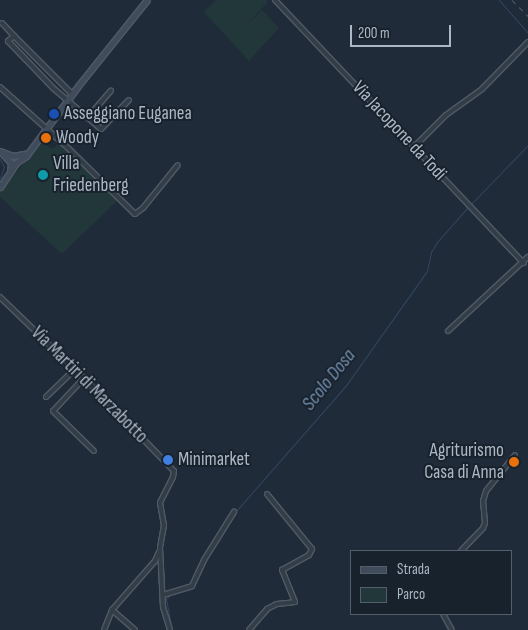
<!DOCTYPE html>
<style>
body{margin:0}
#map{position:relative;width:528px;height:630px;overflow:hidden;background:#1f2b38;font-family:"Sofia Sans Condensed",sans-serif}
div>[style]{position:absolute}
.green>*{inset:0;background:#213739}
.stream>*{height:1px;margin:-0.5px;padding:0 0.5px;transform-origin:0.5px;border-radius:0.5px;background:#324760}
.roads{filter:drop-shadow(1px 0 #505a66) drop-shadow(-1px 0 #505a66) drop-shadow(0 1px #505a66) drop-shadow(0 -1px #505a66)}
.street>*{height:4px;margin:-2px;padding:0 2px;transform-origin:2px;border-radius:2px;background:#333d48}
.secondary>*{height:5px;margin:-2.5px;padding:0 2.5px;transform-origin:2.5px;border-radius:2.5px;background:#404c5b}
.rail>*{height:1px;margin-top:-0.5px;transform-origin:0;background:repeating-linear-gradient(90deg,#546170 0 5px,transparent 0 10px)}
.dots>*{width:14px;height:14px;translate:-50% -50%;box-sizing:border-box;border:2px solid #18222d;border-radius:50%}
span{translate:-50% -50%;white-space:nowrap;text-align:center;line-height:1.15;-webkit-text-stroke:4px #18222d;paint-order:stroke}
.poi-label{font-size:19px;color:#adb7c5}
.left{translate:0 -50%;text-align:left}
.right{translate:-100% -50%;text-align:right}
.street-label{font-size:19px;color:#adb7c5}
.water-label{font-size:20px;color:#748faf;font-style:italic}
.legend{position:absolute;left:350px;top:550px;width:162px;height:65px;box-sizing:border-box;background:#18222d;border:1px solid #545e6a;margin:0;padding:6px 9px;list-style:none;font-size:15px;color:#adb7c5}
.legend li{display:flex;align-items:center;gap:10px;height:25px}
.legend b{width:25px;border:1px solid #545e6a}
.scale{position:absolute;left:350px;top:25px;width:101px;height:22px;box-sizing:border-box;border:2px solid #adb7c5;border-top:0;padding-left:6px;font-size:15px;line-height:18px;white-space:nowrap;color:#adb7c5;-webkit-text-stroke:4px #18222d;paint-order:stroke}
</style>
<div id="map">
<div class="green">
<div style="clip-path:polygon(216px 0,266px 0,268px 2px,246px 25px,262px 10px,279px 28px,249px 61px,204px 12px)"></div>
<div style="clip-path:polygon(42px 142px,52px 149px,58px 144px,119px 199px,62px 254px,0 197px,0 192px)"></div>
</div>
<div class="stream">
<div style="left:499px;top:0;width:44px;rotate:48.7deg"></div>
<div style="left:518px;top:49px;width:15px;rotate:-48deg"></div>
<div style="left:327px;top:52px;width:63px;rotate:46.9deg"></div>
<div style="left:508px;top:58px;width:10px;rotate:-45deg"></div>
<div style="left:487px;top:80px;width:27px;rotate:-45deg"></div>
<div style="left:0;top:159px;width:9px;rotate:63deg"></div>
<div style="left:4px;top:167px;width:12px;rotate:110deg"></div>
<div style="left:471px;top:204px;width:82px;rotate:-46deg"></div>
<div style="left:236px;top:511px;width:169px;rotate:-48.8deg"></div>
<div style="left:347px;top:384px;width:138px;rotate:-54.7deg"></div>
<div style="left:427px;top:271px;width:19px;rotate:-78deg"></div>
<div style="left:431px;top:252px;width:12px;rotate:-59deg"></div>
<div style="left:437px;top:242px;width:47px;rotate:-48.5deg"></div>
<div style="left:179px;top:592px;width:12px;rotate:-14deg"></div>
<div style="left:191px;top:589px;width:3px;rotate:-45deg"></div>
<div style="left:171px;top:594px;width:7px;rotate:135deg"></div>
<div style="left:166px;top:599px;width:32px;rotate:79deg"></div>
</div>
<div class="roads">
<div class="street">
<div style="left:275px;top:0;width:362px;rotate:46.6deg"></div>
<div style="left:2px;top:23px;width:18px;rotate:47deg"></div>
<div style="left:0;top:87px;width:91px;rotate:41.9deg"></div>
<div style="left:68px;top:148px;width:94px;rotate:44.6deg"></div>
<div style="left:135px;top:214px;width:10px;rotate:-37deg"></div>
<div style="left:143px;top:208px;width:55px;rotate:-50.9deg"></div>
<div style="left:72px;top:94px;width:82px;rotate:-135deg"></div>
<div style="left:14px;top:36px;width:8px;rotate:140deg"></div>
<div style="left:8px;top:41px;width:65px;rotate:46.2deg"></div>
<div style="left:53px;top:88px;width:63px;rotate:40.5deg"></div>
<div style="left:101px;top:129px;width:40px;rotate:-46deg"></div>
<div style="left:88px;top:117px;width:35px;rotate:-49deg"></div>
<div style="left:414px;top:147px;width:45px;rotate:-45deg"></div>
<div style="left:446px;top:115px;width:44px;rotate:-35.8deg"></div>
<div style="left:482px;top:89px;width:66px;rotate:-45.6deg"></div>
<div style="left:0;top:297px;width:121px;rotate:44deg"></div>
<div style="left:87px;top:381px;width:125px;rotate:46deg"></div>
<div style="left:174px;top:471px;width:6px;rotate:99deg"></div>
<div style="left:173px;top:477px;width:29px;rotate:117deg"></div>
<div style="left:160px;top:503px;width:22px;rotate:80deg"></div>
<div style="left:164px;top:525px;width:23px;rotate:100deg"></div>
<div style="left:160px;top:548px;width:59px;rotate:87.1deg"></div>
<div style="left:163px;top:607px;width:24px;rotate:73deg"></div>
<div style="left:448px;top:331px;width:109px;rotate:-42.8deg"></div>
<div style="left:84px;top:378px;width:45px;rotate:133.2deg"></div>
<div style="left:53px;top:411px;width:57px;rotate:44.3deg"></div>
<div style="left:46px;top:397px;width:40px;rotate:-44deg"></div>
<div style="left:461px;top:551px;width:32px;rotate:-46deg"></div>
<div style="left:483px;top:528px;width:5px;rotate:-68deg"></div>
<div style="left:485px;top:523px;width:22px;rotate:-95deg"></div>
<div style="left:483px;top:501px;width:10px;rotate:-73deg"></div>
<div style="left:486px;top:491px;width:46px;rotate:-51.1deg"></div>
<div style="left:163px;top:595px;width:30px;rotate:-17deg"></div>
<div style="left:192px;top:586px;width:29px;rotate:-65deg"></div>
<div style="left:204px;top:560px;width:57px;rotate:-58deg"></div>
<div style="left:443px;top:614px;width:18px;rotate:61deg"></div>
<div style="left:104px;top:630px;width:22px;rotate:-68deg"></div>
<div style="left:135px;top:630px;width:30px;rotate:-139deg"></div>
<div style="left:112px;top:610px;width:65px;rotate:-48.7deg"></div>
<div style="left:155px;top:561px;width:10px;rotate:-66deg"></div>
<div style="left:249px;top:630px;width:28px;rotate:-49deg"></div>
<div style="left:267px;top:609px;width:11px;rotate:-27deg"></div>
<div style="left:277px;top:604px;width:18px;rotate:-6deg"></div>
<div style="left:295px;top:602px;width:35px;rotate:-112deg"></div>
<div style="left:282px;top:570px;width:31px;rotate:-29deg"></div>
<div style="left:309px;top:555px;width:7px;rotate:-63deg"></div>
<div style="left:312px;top:549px;width:71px;rotate:-129.3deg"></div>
</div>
<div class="secondary">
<div style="left:0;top:151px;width:14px;rotate:21deg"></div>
<div style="left:13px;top:156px;width:15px;rotate:-11deg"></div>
<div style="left:1px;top:152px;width:15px;rotate:48deg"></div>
<div style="left:11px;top:163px;width:9px;rotate:96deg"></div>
<div style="left:0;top:187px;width:29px;rotate:-56deg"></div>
<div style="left:16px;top:163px;width:12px;rotate:-35deg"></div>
<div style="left:26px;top:156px;width:87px;rotate:-53.4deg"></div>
<div style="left:78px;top:86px;width:110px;rotate:-51.3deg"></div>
</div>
</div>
<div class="rail">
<div style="left:512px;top:0;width:23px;rotate:45deg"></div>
</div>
<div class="dots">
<div style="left:54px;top:114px;background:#1a4fb4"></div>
<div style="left:46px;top:138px;background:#e8710a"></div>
<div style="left:43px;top:175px;background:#0f9aa8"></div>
<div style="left:168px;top:460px;background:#3f7fe0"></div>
<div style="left:514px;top:462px;background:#e8710a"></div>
</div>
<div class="poi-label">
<span class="left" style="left:64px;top:114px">Asseggiano Euganea</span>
<span class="left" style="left:56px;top:138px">Woody</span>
<span class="left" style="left:53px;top:175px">Villa<br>Friedenberg</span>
<span class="right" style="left:504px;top:462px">Agriturismo<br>Casa di Anna</span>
<span class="left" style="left:178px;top:460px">Minimarket</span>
</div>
<div class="street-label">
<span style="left:399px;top:131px;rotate:47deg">Via Jacopone da Todi</span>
<span style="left:89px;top:385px;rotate:45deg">Via Martiri di Marzabotto</span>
</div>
<div class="water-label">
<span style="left:329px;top:380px;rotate:-51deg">Scolo Dosa</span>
</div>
<ul class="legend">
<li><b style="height:6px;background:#404c5b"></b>Strada</li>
<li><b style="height:14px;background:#213739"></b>Parco</li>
</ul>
<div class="scale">200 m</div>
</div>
